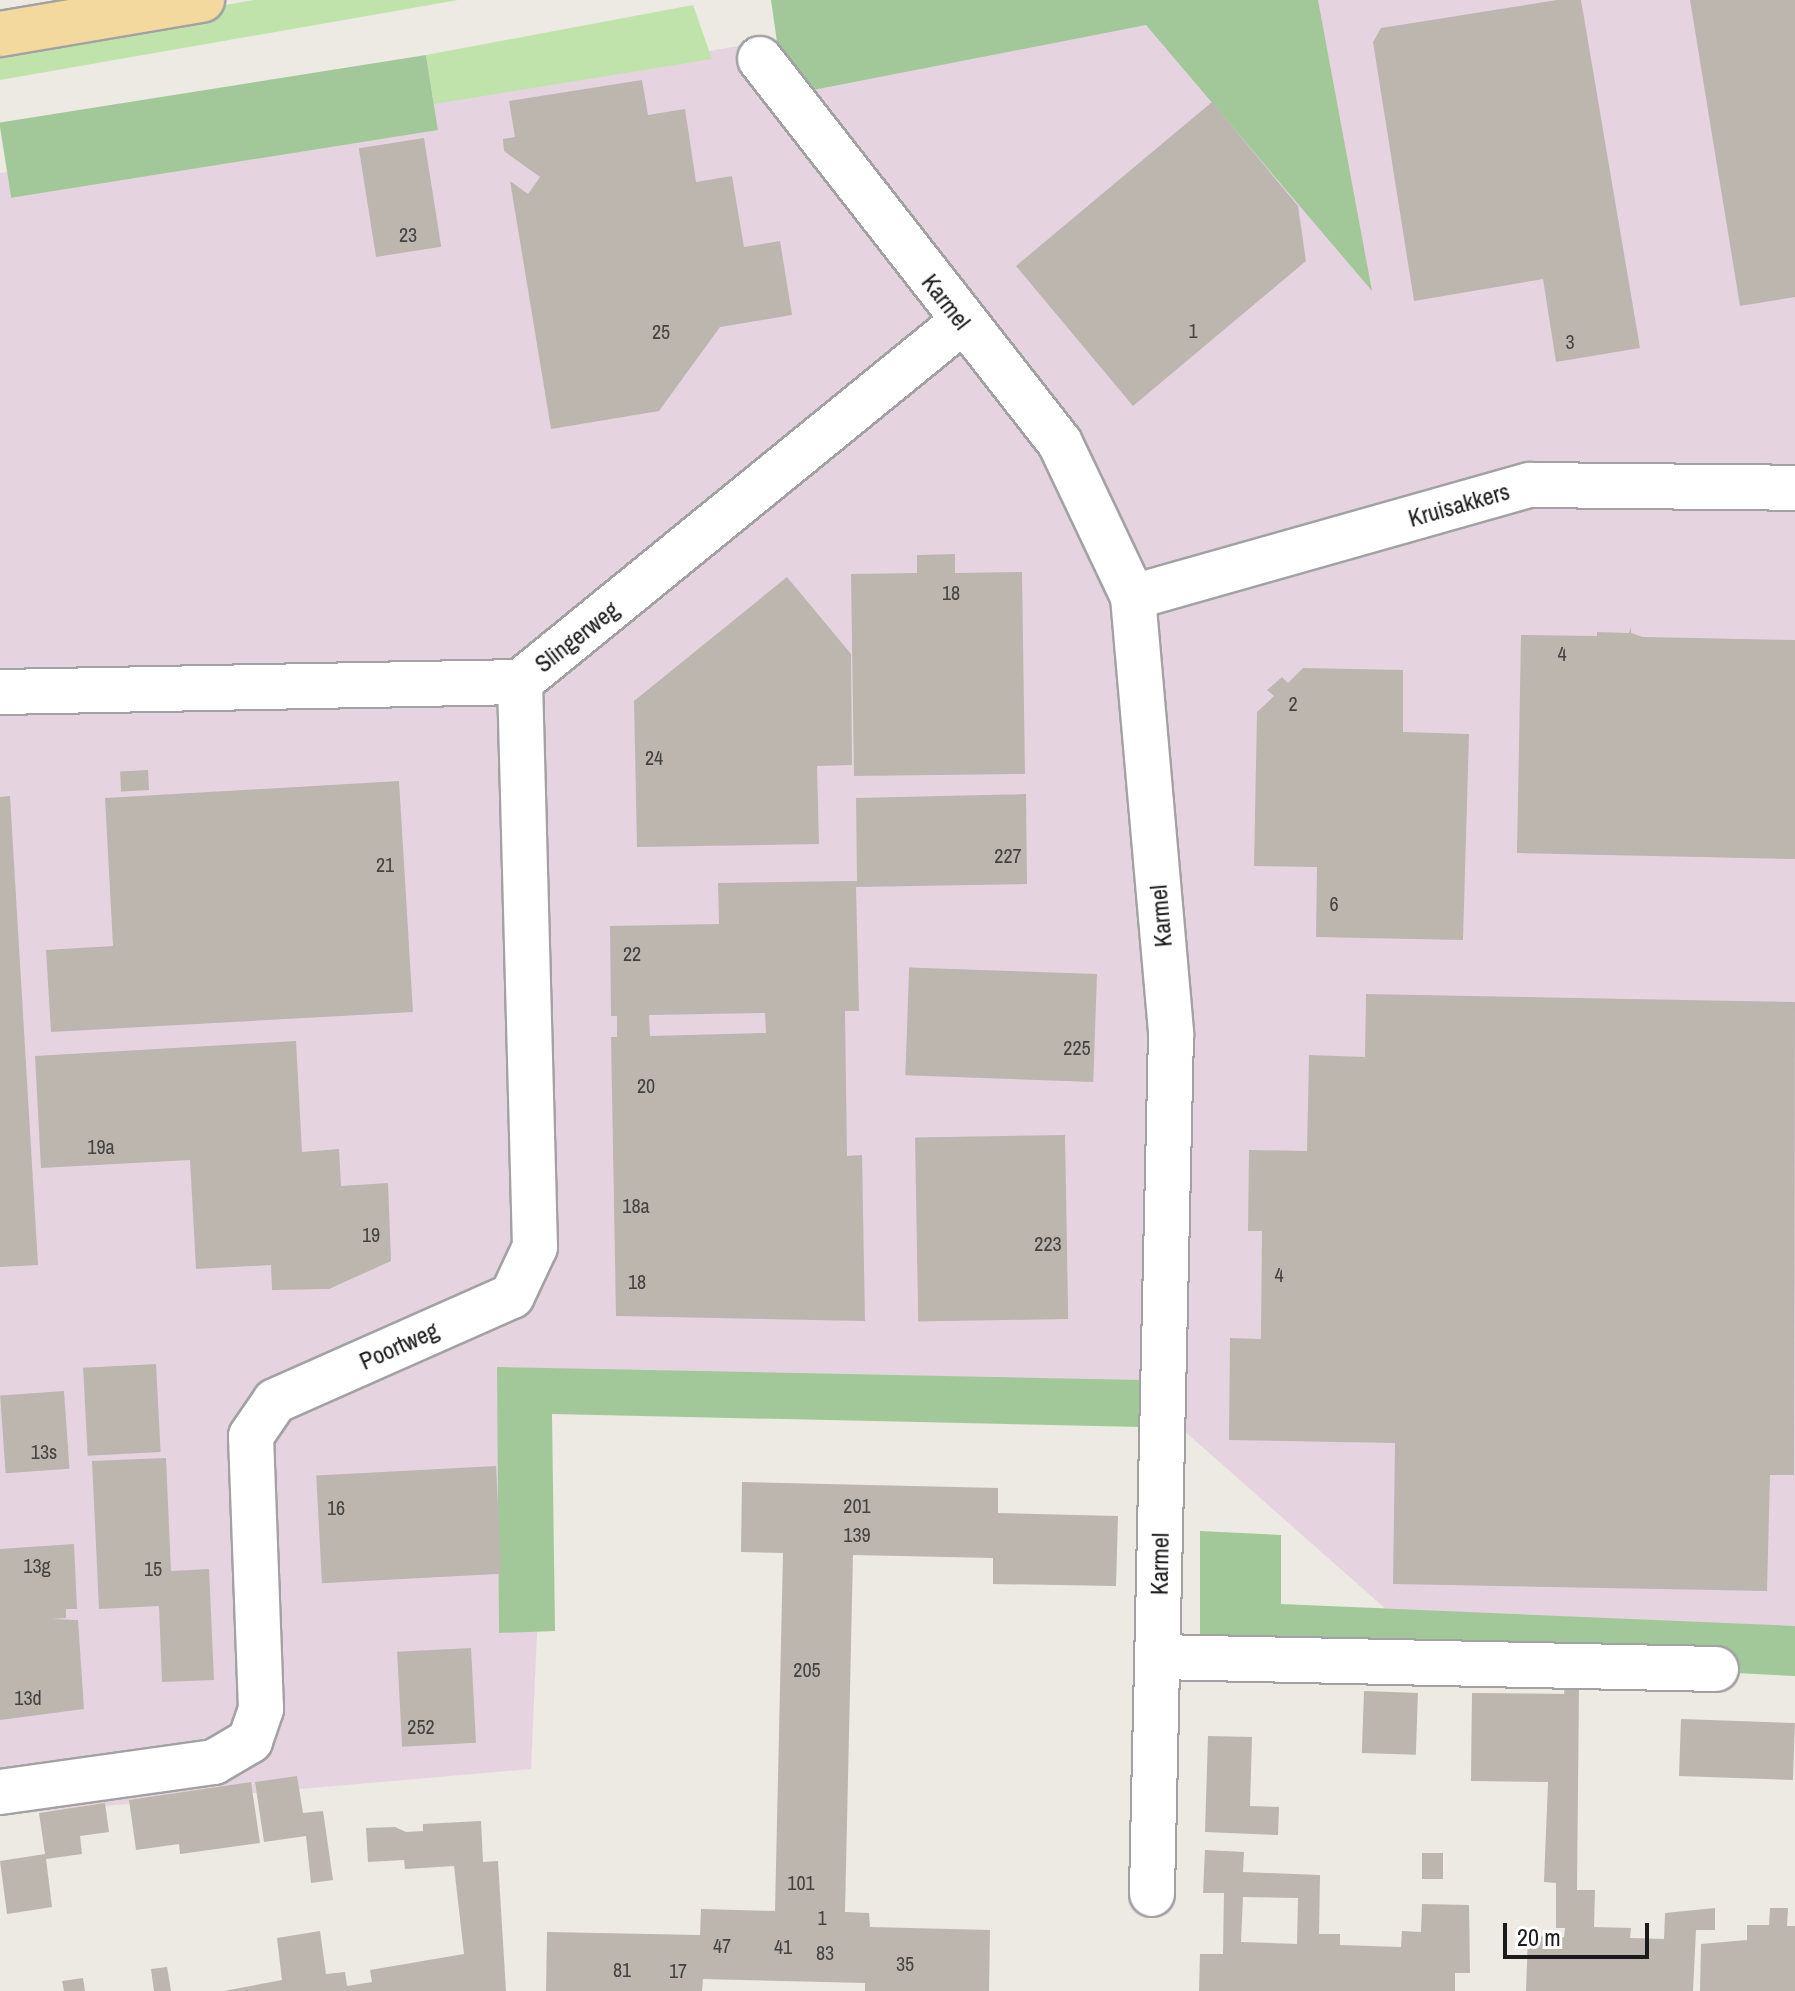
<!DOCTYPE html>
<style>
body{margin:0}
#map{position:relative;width:1795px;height:1991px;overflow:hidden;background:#eceae2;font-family:"Archivo Narrow",sans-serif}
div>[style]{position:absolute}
.industrial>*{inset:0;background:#e5d4e0}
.grass>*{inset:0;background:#c0e3ab}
.forest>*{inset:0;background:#a2c89a;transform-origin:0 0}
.building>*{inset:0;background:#bcb6af;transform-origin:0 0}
.roads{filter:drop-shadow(2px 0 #a2a2a2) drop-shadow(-2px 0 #a2a2a2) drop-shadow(0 2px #a2a2a2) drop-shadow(0 -2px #a2a2a2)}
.minor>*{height:44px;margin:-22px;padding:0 22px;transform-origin:22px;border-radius:22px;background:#fff}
.primary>*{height:44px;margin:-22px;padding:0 22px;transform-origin:22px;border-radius:22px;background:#f4d99f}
span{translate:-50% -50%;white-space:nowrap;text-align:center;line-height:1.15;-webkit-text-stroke:6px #fff;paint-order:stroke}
.number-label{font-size:20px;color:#434240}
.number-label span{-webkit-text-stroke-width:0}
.street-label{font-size:24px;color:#1b1b1b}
.scale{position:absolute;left:1503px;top:1923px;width:146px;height:36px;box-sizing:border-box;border:4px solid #1b1b1b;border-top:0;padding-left:10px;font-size:24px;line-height:28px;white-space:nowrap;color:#1b1b1b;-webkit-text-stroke:6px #fff;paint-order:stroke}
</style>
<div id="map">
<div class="industrial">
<div style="clip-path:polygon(1006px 0,1795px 0,1795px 1633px,1396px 1618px,1164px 1413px,547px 1408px,531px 1769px,0 1815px,0 173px)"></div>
</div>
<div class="grass">
<div style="clip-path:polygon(254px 0,458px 0,0 80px,0 44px)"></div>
<div style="clip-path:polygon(693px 5px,712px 59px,434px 104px,426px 55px)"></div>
</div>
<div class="forest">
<div style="clip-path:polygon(771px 0,1318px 0,1372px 291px,1146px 25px,808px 91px,777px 42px)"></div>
<div style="left:426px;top:55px;width:76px;height:432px;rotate:81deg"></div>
<div style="clip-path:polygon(497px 1367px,1144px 1380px,1143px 1427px,552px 1414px,555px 1631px,499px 1633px)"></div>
<div style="clip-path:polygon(1200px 1531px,1281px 1535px,1281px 1604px,1795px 1626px,1795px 1676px,1200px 1646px)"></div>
</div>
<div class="building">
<div style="clip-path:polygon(1557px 0,1581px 0,1640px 348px,1556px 362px,1543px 279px,1414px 301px,1373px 42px,1381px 28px)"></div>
<div style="clip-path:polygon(1690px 0,1795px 0,1795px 297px,1740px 306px)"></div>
<div style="clip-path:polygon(642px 80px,648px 115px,685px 109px,696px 182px,732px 176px,744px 247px,780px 241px,792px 315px,720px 327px,659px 411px,551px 429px,510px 181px,528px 194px,540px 177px,504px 151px,503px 139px,515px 137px,509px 101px)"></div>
<div style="clip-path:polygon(1212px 102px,1298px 206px,1306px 261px,1133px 406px,1016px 266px)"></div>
<div style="left:424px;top:138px;width:110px;height:66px;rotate:81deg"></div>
<div style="clip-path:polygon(955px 554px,955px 573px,1022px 572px,1025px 774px,854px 776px,851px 574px,917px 573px,917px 555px)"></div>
<div style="clip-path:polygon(787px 577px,851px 654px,852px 765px,817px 766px,819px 844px,637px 847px,634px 701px)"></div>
<div style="clip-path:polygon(1631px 627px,1631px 633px,1643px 637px,1795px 640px,1795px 859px,1517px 853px,1521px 635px,1597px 636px,1597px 632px,1629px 633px)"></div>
<div style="clip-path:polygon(1303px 668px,1403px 670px,1403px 732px,1469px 734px,1463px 940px,1316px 937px,1317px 867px,1254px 866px,1257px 712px,1274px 696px,1267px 690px,1282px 677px,1288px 683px)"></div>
<div style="left:148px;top:770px;width:20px;height:28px;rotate:87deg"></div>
<div style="clip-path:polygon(399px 781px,413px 1012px,51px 1032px,46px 950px,113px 946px,105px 798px)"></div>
<div style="clip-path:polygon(evenodd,1026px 794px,1027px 884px,856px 887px,859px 1011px,845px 1011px,847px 1156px,862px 1155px,865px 1321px,616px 1316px,611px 1037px,617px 1037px,617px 1016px,611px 1016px,610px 926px,719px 924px,718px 883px,857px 881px,856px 798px,1026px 794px,765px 1013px,766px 1033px,650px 1036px,649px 1015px,765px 1013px)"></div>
<div style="clip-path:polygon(10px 796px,38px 1265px,0 1267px,0 797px)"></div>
<div style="left:1097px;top:974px;width:108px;height:188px;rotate:92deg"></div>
<div style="clip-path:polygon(1366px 994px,1795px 1002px,1794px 1475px,1770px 1475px,1767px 1591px,1393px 1584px,1395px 1443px,1229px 1440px,1230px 1338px,1261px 1339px,1262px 1231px,1248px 1231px,1249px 1150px,1307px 1151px,1309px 1055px,1365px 1057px)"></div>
<div style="clip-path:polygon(296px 1041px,302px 1152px,339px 1149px,341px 1186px,388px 1183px,391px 1261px,329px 1289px,272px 1290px,271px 1265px,196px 1269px,190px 1160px,41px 1168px,35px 1056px)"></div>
<div style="left:1065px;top:1135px;width:184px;height:150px;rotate:89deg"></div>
<div style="left:156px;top:1364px;width:88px;height:73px;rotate:87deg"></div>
<div style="left:64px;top:1391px;width:78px;height:64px;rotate:86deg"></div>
<div style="clip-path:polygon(166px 1458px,171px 1571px,209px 1569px,214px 1680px,162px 1682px,159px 1606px,99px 1609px,92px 1461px)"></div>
<div style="left:496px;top:1466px;width:108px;height:180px;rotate:87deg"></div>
<div style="clip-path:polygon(742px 1482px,998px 1488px,998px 1513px,1118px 1516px,1116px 1586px,993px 1584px,993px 1558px,853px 1555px,845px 1912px,869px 1913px,870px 1927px,990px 1930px,989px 1991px,865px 1991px,865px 1983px,703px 1979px,702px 1991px,546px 1991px,547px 1932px,700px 1935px,701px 1909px,775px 1911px,783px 1553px,741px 1552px)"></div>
<div style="clip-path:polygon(74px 1544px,77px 1609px,66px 1609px,66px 1618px,52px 1619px,78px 1620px,84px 1709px,0 1720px,0 1549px)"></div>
<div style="left:471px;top:1648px;width:95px;height:74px;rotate:87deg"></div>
<div style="clip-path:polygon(1565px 1684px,1579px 1685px,1577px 1890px,1595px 1890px,1594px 1927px,1631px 1928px,1630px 1938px,1664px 1939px,1665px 1913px,1715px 1908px,1715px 1930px,1696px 1930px,1693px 1991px,1526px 1991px,1528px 1936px,1564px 1937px,1565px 1928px,1556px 1928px,1556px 1883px,1544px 1882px,1548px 1782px,1471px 1781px,1472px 1693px,1564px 1694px)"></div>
<div style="left:1364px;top:1691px;width:54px;height:62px;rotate:2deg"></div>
<div style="left:1681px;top:1719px;width:114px;height:57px;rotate:2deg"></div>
<div style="clip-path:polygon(1208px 1736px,1252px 1737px,1250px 1806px,1279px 1807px,1278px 1835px,1205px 1832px)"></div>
<div style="clip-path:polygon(297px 1776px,303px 1813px,323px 1811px,333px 1880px,311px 1883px,306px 1836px,264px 1842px,255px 1782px)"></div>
<div style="clip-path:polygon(251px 1782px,260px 1843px,180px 1854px,179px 1844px,136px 1850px,129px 1800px)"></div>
<div style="clip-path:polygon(105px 1803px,109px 1832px,80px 1836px,82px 1854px,46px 1859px,52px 1907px,7px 1914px,0 1861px,45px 1854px,39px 1813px)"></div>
<div style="clip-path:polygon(481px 1821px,483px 1862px,498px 1861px,506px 1991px,224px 1991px,282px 1980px,277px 1938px,320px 1931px,326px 1974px,345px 1972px,347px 1986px,372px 1982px,370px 1970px,464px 1954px,454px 1866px,405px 1869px,404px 1860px,368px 1862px,366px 1828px,395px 1827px,406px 1832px,423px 1831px,423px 1824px)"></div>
<div style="clip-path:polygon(evenodd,1205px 1850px,1244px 1852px,1243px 1872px,1320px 1875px,1319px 1934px,1340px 1934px,1340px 1945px,1401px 1947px,1402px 1931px,1421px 1932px,1422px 1904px,1469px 1905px,1470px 1973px,1455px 1973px,1455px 1991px,1199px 1991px,1200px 1954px,1223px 1954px,1224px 1893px,1203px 1893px,1205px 1850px,1243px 1897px,1298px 1898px,1297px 1944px,1241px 1942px,1243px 1897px)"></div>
<div style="left:1422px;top:1853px;width:21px;height:26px"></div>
<div style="clip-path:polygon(1770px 1908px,1788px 1908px,1787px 1926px,1795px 1926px,1795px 1991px,1700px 1991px,1701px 1944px,1747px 1940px,1747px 1925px,1769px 1925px)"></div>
<div style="clip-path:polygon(167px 1967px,171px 1991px,154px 1991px,151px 1969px)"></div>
<div style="clip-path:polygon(83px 1978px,85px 1991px,64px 1991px,62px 1981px)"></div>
</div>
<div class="roads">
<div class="minor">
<div style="left:760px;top:59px;width:487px;rotate:52deg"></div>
<div style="left:1060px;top:443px;width:170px;rotate:64.6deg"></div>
<div style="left:1133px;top:597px;width:439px;rotate:85deg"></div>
<div style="left:1171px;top:1034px;width:860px;rotate:91.27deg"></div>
<div style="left:1133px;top:597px;width:412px;rotate:-15.8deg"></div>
<div style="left:1530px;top:485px;width:265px;rotate:0.6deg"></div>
<div style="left:0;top:692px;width:520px;rotate:-1.1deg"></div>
<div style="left:520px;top:682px;width:570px;rotate:-39.16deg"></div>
<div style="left:1158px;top:1657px;width:558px;rotate:1.23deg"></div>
<div style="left:0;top:1792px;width:216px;rotate:-8deg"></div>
<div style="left:214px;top:1762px;width:42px;rotate:-30.3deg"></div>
<div style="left:250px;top:1741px;width:34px;rotate:-71deg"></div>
<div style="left:261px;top:1709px;width:273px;rotate:-92.1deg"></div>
<div style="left:251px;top:1436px;width:42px;rotate:-55.6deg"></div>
<div style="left:275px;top:1401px;width:259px;rotate:-23.9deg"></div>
<div style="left:512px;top:1296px;width:54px;rotate:-64.9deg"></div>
<div style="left:535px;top:1247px;width:565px;rotate:-91.52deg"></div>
</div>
<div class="primary">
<div style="left:0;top:34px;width:205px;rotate:-9.6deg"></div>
</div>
</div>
<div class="number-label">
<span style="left:408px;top:234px">23</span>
<span style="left:1193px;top:330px">1</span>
<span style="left:661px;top:331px">25</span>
<span style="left:1570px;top:341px">3</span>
<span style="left:951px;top:592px">18</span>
<span style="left:1562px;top:653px">4</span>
<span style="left:1293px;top:703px">2</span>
<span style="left:654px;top:757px">24</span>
<span style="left:1008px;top:855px">227</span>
<span style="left:385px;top:864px">21</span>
<span style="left:1334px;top:903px">6</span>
<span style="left:632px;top:953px">22</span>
<span style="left:1077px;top:1047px">225</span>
<span style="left:646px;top:1085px">20</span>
<span style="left:101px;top:1146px">19a</span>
<span style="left:636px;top:1205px">18a</span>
<span style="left:371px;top:1234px">19</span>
<span style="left:1048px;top:1243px">223</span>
<span style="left:1279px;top:1274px">4</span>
<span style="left:637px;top:1281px">18</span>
<span style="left:44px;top:1451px">13s</span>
<span style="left:857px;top:1505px">201</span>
<span style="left:336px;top:1507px">16</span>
<span style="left:857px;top:1534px">139</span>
<span style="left:37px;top:1565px">13g</span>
<span style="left:153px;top:1568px">15</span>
<span style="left:807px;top:1669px">205</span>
<span style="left:28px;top:1697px">13d</span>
<span style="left:421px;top:1726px">252</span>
<span style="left:801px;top:1882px">101</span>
<span style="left:822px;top:1917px">1</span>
<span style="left:722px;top:1945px">47</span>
<span style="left:783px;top:1946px">41</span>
<span style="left:825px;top:1952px">83</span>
<span style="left:905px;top:1963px">35</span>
<span style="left:622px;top:1969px">81</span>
<span style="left:678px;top:1970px">17</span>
</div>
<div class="street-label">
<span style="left:946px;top:302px;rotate:52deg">Karmel</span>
<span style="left:1459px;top:505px;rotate:-16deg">Kruisakkers</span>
<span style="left:577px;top:637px;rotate:-38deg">Slingerweg</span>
<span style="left:1161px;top:916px;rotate:-95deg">Karmel</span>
<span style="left:399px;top:1346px;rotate:-24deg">Poortweg</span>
<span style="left:1160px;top:1564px;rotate:-89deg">Karmel</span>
</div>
<div class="scale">20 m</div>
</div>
